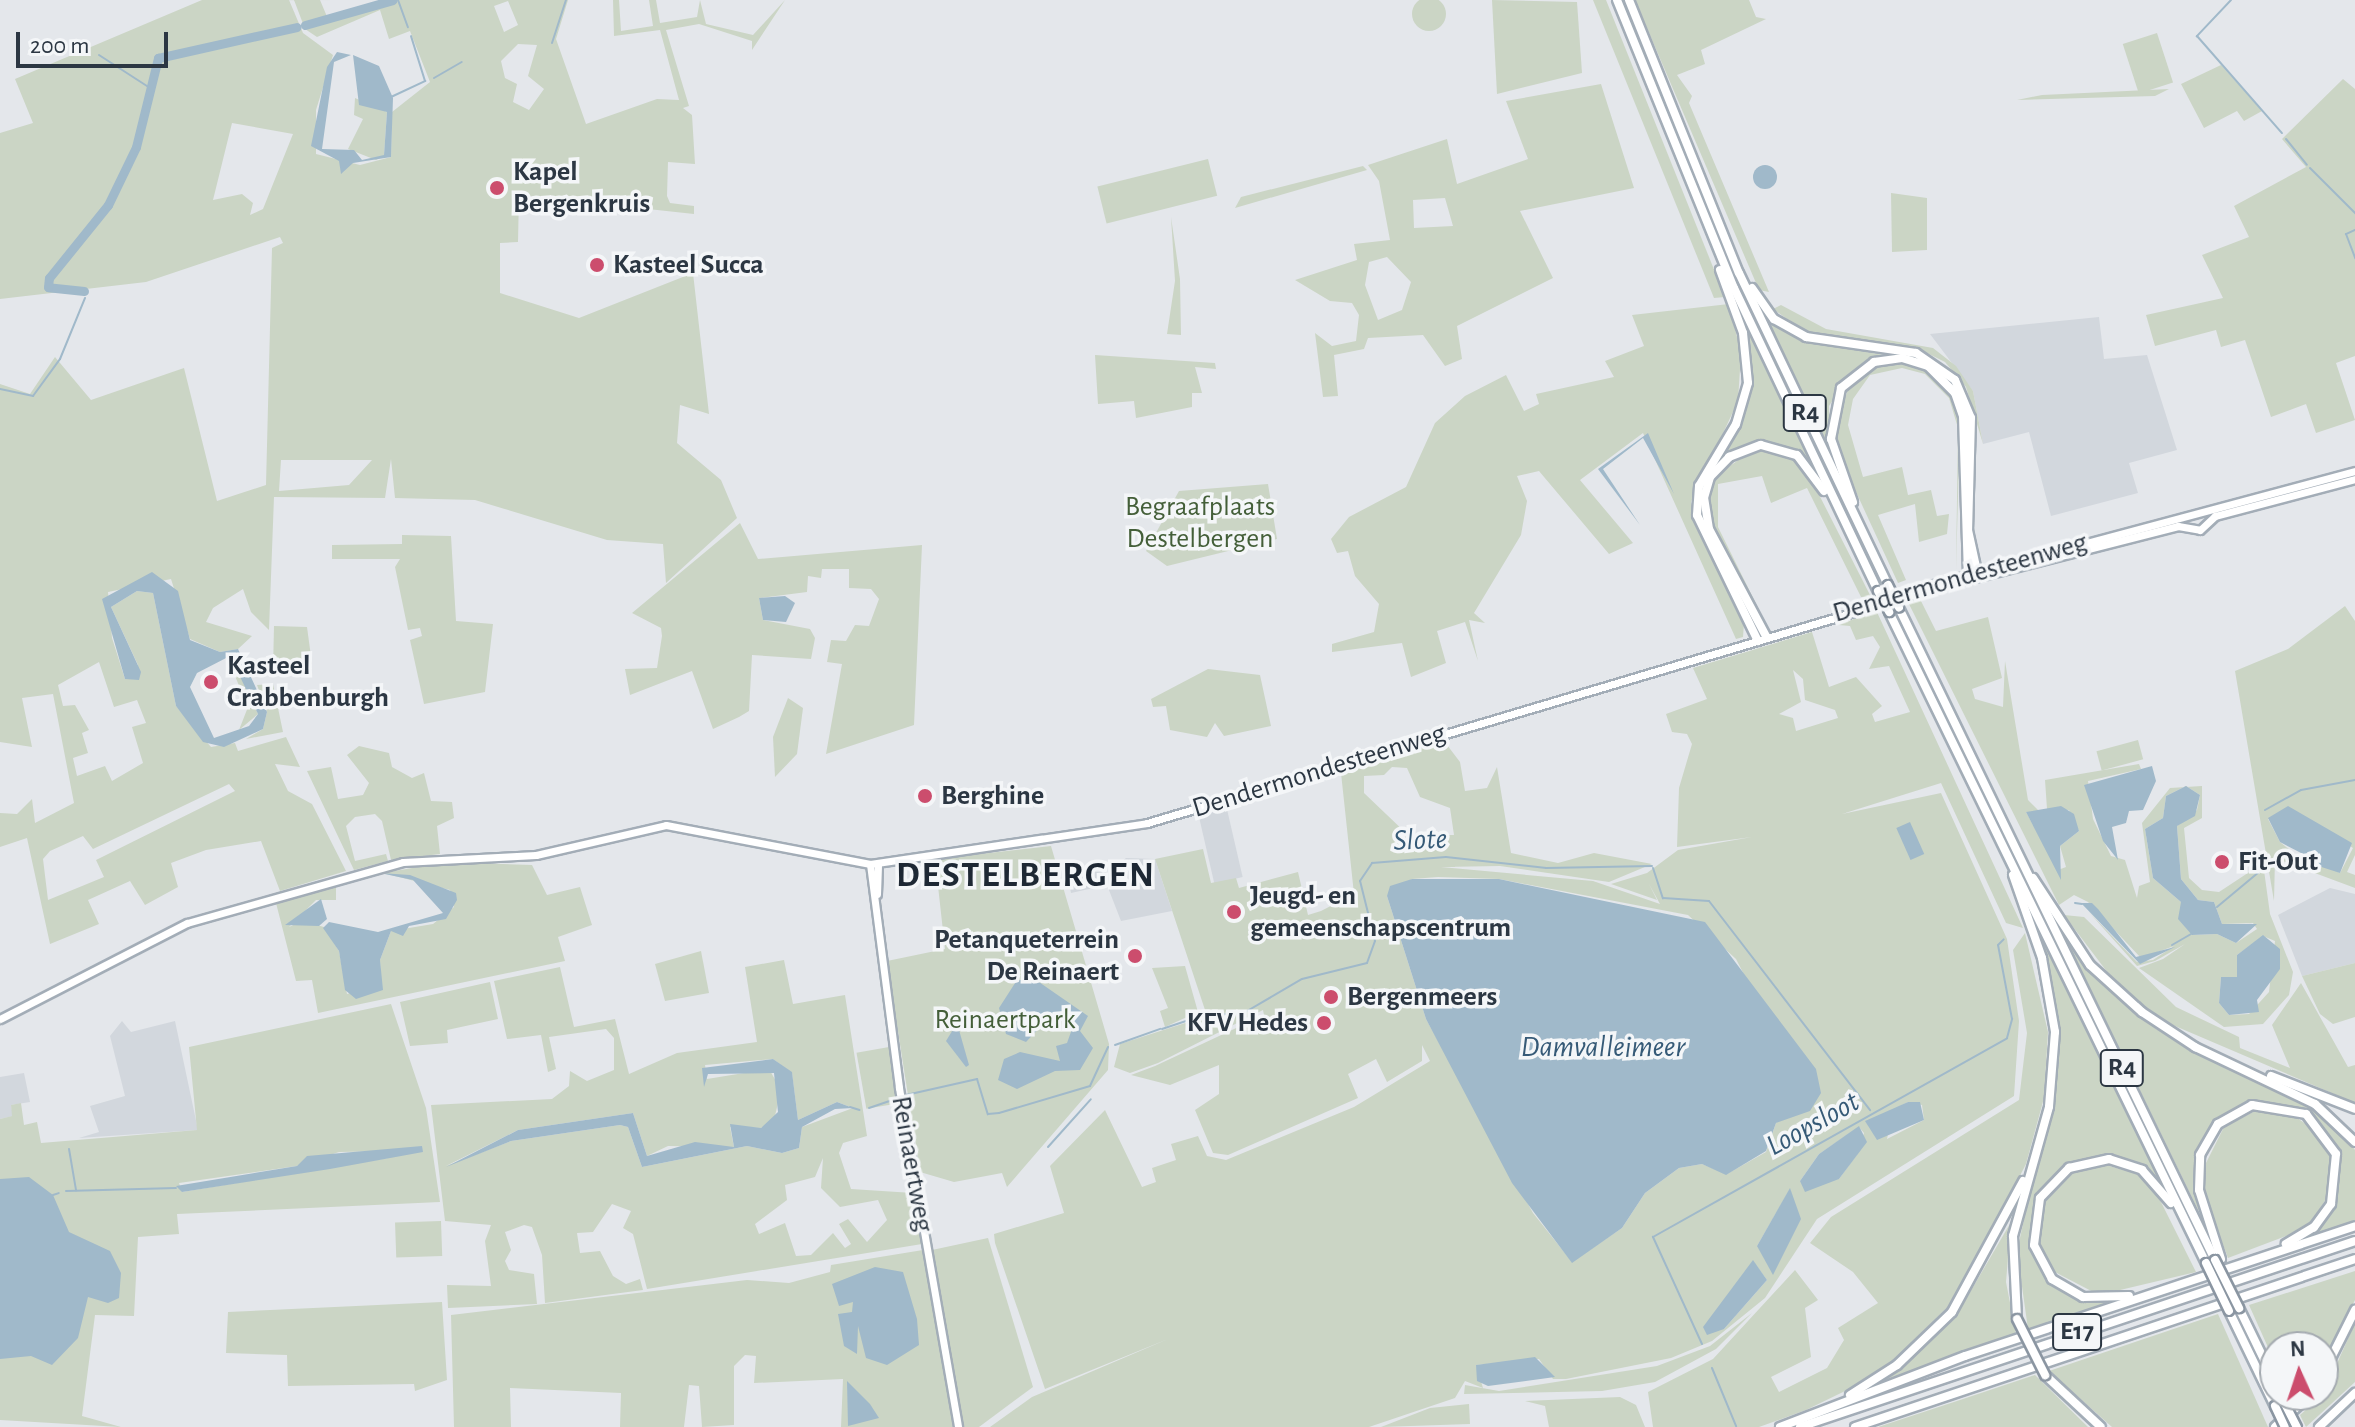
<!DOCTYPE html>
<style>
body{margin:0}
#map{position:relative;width:2355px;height:1427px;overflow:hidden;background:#e4e7eb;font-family:"Alegreya Sans",sans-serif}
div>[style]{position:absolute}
.built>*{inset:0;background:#d2d7dd;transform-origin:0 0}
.green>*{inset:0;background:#cbd5c5;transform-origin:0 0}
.round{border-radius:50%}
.water>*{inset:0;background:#a0b9ca;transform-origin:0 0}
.stream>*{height:2px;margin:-1px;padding:0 1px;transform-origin:1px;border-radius:1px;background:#a0b9ca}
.river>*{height:9px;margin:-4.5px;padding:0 4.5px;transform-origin:4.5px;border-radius:4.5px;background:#a0b9ca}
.roads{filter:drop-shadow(2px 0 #a3adb7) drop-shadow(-2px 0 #a3adb7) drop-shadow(0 2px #a3adb7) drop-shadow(0 -2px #a3adb7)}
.major>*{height:7px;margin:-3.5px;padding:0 3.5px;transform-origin:3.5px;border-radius:3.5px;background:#fff}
.highway>*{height:8px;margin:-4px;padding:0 4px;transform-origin:4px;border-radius:4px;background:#fff}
.bridges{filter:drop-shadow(2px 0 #8b96a2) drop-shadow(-2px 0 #8b96a2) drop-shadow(0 2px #8b96a2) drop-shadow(0 -2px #8b96a2)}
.highway-bridge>*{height:8px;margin:-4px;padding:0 4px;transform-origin:4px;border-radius:4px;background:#fff}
.dots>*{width:22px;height:22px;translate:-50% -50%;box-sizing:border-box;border:4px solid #f4f6f8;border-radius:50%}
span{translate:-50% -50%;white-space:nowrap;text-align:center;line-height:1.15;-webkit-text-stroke:7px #f4f6f8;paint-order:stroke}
.shield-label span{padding:2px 6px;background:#f4f6f8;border:2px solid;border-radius:6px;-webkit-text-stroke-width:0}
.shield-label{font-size:26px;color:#2c3743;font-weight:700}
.poi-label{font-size:28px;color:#2c3743;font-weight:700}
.left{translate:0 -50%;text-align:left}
.right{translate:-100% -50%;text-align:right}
.park-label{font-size:28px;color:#445f39}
.street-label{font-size:28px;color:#2c3743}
.water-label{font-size:30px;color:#365a77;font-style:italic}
.district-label{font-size:36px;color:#1e2834;font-weight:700;letter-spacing:2px}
.north{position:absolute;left:2259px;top:1331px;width:80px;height:80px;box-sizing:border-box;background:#f4f6f8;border:2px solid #a4aab0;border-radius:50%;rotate:357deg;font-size:22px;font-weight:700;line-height:32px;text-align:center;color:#2c3743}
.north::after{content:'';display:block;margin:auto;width:28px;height:36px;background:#cc4d6d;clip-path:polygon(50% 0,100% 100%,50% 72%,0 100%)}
.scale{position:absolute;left:16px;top:32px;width:152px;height:36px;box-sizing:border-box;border:4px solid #2c3743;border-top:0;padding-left:10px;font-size:24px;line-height:28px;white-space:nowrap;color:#2c3743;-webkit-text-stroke:6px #f4f6f8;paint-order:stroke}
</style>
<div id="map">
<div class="built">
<div style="clip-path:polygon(2099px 317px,2104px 359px,2147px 355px,2177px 450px,2129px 463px,2138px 493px,2051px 516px,2029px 432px,1983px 444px,1973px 391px,1930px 334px)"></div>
<div style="left:1226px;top:805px;width:74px;height:29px;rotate:77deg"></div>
<div style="clip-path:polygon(1126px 858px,1155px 859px,1172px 911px,1121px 921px,1107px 885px,1071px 893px,1067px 872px,1109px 872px)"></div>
<div style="clip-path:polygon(2330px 888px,2355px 894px,2355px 963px,2302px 976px,2278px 915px)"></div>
<div style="clip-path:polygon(122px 1021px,131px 1032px,175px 1021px,198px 1130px,79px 1138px,99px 1132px,90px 1106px,125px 1096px,110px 1036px)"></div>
<div style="clip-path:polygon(24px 1073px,30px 1102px,11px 1105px,13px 1116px,0 1119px,0 1077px)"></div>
</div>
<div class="green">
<div class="round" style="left:1412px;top:-3px;width:34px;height:34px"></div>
<div style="clip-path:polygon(evenodd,202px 0,289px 0,303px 33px,333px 55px,316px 110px,316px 154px,360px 165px,391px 157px,392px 112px,430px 82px,410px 31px,389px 39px,380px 10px,317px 37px,305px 29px,294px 0,320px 0,328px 19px,386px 0,568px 0,556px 39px,586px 124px,657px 99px,679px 100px,660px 30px,614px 36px,613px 0,619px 0,621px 31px,653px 26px,649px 0,656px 0,660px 23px,697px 17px,700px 0,706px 24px,753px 35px,785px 0,752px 50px,752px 41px,699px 24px,666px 30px,689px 106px,683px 108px,692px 115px,695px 164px,668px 162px,667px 196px,670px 203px,694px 206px,694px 214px,519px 195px,518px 242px,500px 243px,500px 293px,579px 318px,693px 273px,709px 414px,680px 405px,677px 443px,721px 480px,737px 518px,666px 583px,663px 544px,607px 540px,475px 500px,395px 498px,391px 459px,385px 498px,274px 497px,269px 630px,251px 612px,243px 589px,213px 608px,206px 622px,252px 636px,238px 649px,220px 652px,190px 639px,171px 579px,108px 592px,112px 638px,125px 679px,138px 665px,111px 607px,137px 591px,153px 593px,176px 706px,211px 747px,235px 743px,238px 751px,286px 737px,300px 767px,275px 764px,288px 791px,312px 804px,346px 871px,280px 891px,261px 841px,206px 850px,171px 863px,178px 887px,145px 905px,130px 881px,88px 900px,99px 924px,50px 944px,27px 838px,0 847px,0 813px,17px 814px,32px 799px,35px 823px,74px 803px,53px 694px,22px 698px,32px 747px,0 742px,0 384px,30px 394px,55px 357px,91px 400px,184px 368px,217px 501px,266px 485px,272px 248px,283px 243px,280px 237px,146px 282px,0 299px,0 133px,33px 123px,15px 79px,202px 0,508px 1px,518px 25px,504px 32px,494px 6px,508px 1px,202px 0,518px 44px,537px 45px,528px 76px,544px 89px,529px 110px,513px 102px,517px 84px,505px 78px,501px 61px,518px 44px,202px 0,232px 123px,293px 134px,263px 209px,250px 215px,253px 203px,242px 194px,213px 200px,232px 123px,202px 0,372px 460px,349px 485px,279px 491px,281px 460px,372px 460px,202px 0,99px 662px,114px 707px,137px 700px,146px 723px,132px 727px,143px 763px,112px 781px,105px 766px,77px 776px,73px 758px,88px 753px,82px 733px,89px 730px,75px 705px,63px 706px,58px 685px,99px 662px,202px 0,229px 784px,235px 791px,96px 860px,104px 877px,48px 900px,43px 859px,50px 851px,83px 836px,93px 849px,229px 784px)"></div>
<div style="clip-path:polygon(1492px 0,1577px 2px,1582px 73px,1497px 94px)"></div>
<div style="clip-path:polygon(1593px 0,1606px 0,1725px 297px,1714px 298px)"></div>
<div style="clip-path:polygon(1635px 0,1749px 0,1756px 17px,1766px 19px,1701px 50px,1705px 64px,1677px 75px,1692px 96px,1689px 103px,1769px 292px,1759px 290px)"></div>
<div style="left:2157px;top:33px;width:52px;height:36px;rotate:72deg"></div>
<div style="clip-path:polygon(2221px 65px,2262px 111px,2244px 121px,2237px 111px,2204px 128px,2181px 84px)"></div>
<div style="clip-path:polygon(2343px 79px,2355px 89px,2355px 356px,2336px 363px,2355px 420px,2316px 433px,2306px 404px,2271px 417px,2245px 340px,2221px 347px,2216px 330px,2155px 346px,2146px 315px,2223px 298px,2202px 255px,2249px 237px,2234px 206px,2306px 167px,2282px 139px)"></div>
<div style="clip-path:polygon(evenodd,1601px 84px,1634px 188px,1520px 211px,1553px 278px,1457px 326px,1462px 359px,1445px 366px,1423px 335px,1368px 338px,1364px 349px,1334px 355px,1338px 396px,1323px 397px,1315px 333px,1332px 346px,1356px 341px,1359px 315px,1352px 303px,1330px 301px,1295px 280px,1357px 260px,1354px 244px,1390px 240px,1379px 181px,1368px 165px,1447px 139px,1457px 184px,1528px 159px,1506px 101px,1601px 84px,1445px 198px,1453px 226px,1414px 228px,1413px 200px,1445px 198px,1601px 84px,1387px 257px,1411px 282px,1402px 310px,1378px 320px,1365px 285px,1369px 262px,1387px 257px)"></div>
<div style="clip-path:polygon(2169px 89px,2155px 96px,2017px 100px,2042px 95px)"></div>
<div style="clip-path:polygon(355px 98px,387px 112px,384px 156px,376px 160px,348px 149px,363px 119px,354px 115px)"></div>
<div style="left:1208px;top:159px;width:38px;height:114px;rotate:76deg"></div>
<div style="clip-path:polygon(1363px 166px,1367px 170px,1235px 208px,1241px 197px)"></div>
<div style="clip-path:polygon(1891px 193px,1927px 198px,1927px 250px,1892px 252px)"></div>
<div style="clip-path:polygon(1171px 217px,1180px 279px,1181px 335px,1167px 334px,1175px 281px)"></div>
<div style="clip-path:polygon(1729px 304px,1741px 353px,1738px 401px,1691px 502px,1697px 529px,1744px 623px,1743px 637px,1736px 639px,1643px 433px,1580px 480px,1633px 543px,1609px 554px,1539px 471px,1517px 476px,1527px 501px,1521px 535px,1474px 613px,1485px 623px,1469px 620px,1478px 661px,1465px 622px,1437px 631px,1446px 663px,1411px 677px,1402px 643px,1332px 652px,1332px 644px,1374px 632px,1379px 604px,1355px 576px,1348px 551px,1337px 553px,1331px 539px,1349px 517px,1406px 487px,1435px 423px,1465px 396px,1506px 375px,1524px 411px,1539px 404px,1536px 394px,1614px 377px,1605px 361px,1644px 346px,1632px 315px)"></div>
<div style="clip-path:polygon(1781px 305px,1826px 329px,1933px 348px,1956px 366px,1973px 391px,1983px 444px,1966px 387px,1945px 362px,1917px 348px,1804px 331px,1773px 309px)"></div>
<div style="clip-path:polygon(1764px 315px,1808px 342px,1925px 362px,1870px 361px,1850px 373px,1829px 406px,1830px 454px)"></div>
<div style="clip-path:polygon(1745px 324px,1811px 463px,1810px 464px,1790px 448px,1759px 442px,1736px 448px,1710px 471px,1746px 404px,1751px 367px)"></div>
<div style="clip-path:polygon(1095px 355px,1215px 363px,1216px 369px,1195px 367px,1202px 393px,1192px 393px,1192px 407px,1136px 418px,1134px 401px,1098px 404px)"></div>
<div style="clip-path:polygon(1886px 363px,1913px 365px,1937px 377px,1952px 395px,1960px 422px,1956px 571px,1958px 428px,1949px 398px,1925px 374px,1902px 368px,1870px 375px,1853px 399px,1848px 425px,1863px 477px,1902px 467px,1908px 495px,1931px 490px,1937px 516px,1949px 514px,1947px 534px,1919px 542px,1915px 504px,1878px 515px,1906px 580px,1898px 583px,1845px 468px,1835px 429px,1850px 383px)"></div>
<div style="clip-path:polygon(1754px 449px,1792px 457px,1807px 471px,1871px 597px,1861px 597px,1807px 488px,1771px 503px,1762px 476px,1718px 484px,1718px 527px,1766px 624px,1716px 532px,1708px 503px,1717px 475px)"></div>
<div style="clip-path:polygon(1268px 484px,1277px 539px,1167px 566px,1146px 551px,1179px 491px)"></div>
<div style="clip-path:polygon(740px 523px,758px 559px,922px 545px,914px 725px,826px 754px,842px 664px,827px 662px,831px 640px,846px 641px,855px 625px,869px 626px,879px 599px,871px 589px,849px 588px,849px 569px,822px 569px,821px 578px,808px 576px,807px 592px,759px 598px,763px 620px,810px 629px,815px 638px,811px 659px,752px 655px,749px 711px,739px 717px,713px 729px,692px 671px,630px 695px,625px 669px,657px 668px,662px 636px,661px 628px,632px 613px)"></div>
<div style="clip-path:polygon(402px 535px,451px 536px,456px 621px,493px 624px,485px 692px,424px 704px,410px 640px,422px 636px,420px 628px,408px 630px,395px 567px,400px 559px,332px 559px,332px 545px,402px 544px)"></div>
<div style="clip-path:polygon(evenodd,1920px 599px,1936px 631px,1988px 617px,2002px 678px,1972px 689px,1975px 699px,2003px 707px,2005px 661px,2028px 800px,2040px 812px,2026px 812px,2058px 870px,2066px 867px,2060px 846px,2079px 831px,2069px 810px,2047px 809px,2045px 780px,2139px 764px,2141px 769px,2088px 781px,2093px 819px,2111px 856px,2125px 860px,2137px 898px,2139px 886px,2150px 882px,2142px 823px,2170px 788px,2202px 786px,2202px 818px,2184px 828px,2189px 878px,2202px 890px,2219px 892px,2263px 863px,2270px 914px,2293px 972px,2289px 995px,2263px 1024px,2224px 1027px,2139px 968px,2163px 959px,2185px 944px,2155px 961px,2137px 966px,2088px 911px,2137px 962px,2153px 960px,2174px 946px,2141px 958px,2088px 902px,2074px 895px,2059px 905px,1908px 602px,1920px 599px,2186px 786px,2200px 795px,2197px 810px,2177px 826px,2181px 879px,2198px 900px,2214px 902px,2222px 924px,2253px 923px,2257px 929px,2236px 943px,2217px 934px,2192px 935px,2181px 902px,2153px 878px,2145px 829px,2163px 818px,2166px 796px,2186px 786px,1920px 599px,2263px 936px,2275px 941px,2269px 992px,2249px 1014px,2229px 1015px,2219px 1003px,2221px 977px,2237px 977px,2237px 955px,2263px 936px)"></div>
<div style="clip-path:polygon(evenodd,2345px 606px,2355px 621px,2355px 855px,2347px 872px,2355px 875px,2355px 888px,2275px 858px,2274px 901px,2235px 671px,2288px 649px,2345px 606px,2297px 812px,2353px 848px,2340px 873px,2314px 859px,2306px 863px,2280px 842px,2268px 819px,2297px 812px)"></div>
<div style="clip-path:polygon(evenodd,1876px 610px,2023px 928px,2006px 923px,1941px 783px,1842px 814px,1941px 793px,2007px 939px,2019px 1021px,2014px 1096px,1817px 1219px,1765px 1298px,1712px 1341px,1671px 1358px,1566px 1379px,1553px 1379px,1539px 1359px,1476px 1365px,1483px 1388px,1465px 1381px,1455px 1398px,1369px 1427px,990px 1427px,1032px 1397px,1168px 1339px,1045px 1389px,995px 1243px,994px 1234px,1064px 1213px,1050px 1166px,1105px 1110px,1142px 1187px,1156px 1182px,1152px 1168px,1176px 1160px,1171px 1144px,1198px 1136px,1207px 1156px,1226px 1160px,1354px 1107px,1430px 1061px,1422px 1045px,1422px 1061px,1387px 1082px,1376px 1059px,1348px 1074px,1358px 1098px,1228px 1155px,1213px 1153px,1195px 1110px,1219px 1094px,1219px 1065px,1170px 1085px,1131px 1075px,1155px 1066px,1264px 1015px,1263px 1010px,1158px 1063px,1130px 1073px,1114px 1067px,1120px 1044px,1207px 1016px,1155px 859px,1203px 849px,1211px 883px,1236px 878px,1239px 888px,1298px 872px,1308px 915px,1321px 911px,1354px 894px,1341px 773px,1444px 741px,1460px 762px,1465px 791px,1487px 788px,1497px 767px,1511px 853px,1558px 863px,1594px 853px,1652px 864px,1609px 882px,1500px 866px,1441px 867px,1593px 881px,1660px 904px,1649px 884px,1657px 900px,1611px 884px,1647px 873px,1678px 850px,1752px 837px,1677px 847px,1679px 788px,1692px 744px,1687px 734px,1672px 732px,1666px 714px,1707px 699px,1693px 668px,1812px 632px,1829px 687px,1856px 677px,1882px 706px,1872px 714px,1875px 722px,1910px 712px,1889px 666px,1869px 669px,1880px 647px,1873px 636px,1856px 640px,1850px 626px,1839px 625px,1876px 610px,1793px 670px,1803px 679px,1805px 700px,1835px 710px,1838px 718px,1796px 731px,1793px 718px,1779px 714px,1801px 702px,1793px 670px,1876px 610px,1392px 767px,1407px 768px,1420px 797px,1450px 808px,1454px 835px,1408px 835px,1364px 793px,1364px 776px,1384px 775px,1392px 767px,1876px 610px,1438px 877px,1499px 879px,1688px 915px,1736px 959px,1753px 992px,1791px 1112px,1776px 1123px,1766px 1152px,1727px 1174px,1702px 1164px,1679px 1168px,1645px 1193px,1622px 1228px,1572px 1262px,1533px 1213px,1426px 1019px,1387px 896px,1412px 879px,1438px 877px,1876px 610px,1908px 1102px,1922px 1105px,1924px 1120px,1887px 1139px,1893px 1110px,1908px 1102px,1876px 610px,1859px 1127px,1864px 1133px,1858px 1153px,1839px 1179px,1800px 1181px,1819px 1154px,1859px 1127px,1876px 610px,1790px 1189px,1796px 1221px,1787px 1239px,1757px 1246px,1790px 1189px,1876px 610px,1753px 1261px,1767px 1280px,1724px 1329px,1712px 1317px,1753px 1261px)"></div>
<div style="clip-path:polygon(274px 626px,307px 627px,312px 664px,273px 670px)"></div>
<div style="clip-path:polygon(227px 657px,233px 659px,258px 714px,239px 730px,248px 707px)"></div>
<div style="clip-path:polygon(1208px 669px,1260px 675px,1271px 726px,1224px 736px,1215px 723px,1207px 737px,1170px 730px,1166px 706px,1153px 707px,1151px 699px)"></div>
<div style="clip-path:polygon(273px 684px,283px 732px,246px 739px,263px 729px,267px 712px,257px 685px)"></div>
<div style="clip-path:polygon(788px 698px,803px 708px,797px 754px,775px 777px,773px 737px)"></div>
<div style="left:2138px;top:740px;width:20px;height:43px;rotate:75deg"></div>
<div style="clip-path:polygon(359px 746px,389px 753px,392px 767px,412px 778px,424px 773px,431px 801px,452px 802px,454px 818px,437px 826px,440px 854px,391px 860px,382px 821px,375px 814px,355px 817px,346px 826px,355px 861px,386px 854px,388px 861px,354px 870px,307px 771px,331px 767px,338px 799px,363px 795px,369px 783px,347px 755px)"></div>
<div style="clip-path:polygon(1051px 846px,1109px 1044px,1108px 1070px,1007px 1187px,1002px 1173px,954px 1182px,920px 1172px,887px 961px,945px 949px,935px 859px)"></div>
<div style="clip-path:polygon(447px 862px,532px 865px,547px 895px,580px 887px,592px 925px,558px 937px,565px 961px,318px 1013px,312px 980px,296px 981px,276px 903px,336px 884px,336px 900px,316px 900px,289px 927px,302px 921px,324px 927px,339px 951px,347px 994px,381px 984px,380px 960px,391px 931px,433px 924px,454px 907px,450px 890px,383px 873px)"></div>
<div style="clip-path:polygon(2064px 915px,2084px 917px,2176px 1007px,2239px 1037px,2240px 1048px,2290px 1068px,2272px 1025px,2301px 983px,2348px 1067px,2355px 1065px,2355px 1103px,2161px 1020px,2111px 977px)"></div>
<div style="clip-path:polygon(2025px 933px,2048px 1032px,2044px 1098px,2026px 1164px,1957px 1298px,1878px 1375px,1806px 1410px,1759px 1427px,1653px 1427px,1648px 1392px,1713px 1359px,1795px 1270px,1818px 1300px,1805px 1308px,1811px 1357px,1771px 1377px,1779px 1392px,1827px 1368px,1844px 1340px,1838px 1328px,1878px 1303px,1853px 1272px,1810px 1243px,1831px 1217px,2019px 1100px,2027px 1033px,2013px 950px)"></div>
<div style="clip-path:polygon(2042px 938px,2160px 1181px,2132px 1162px,2100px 1157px,2052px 1178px,2032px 1214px,2038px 1264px,2069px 1294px,2109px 1304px,2028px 1329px,2017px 1251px,2059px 1063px)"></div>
<div style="clip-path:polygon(2067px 941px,2156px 1029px,2300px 1100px,2344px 1134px,2355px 1150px,2355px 1222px,2305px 1238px,2338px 1195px,2338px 1150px,2309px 1113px,2266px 1101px,2222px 1117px,2201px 1144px,2195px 1171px,2202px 1218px)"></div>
<div style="clip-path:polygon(701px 951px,709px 993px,665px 1001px,655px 964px)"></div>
<div style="clip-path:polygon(evenodd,784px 960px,793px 1004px,845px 995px,867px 1136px,843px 1143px,839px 1153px,851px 1189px,913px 1193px,922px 1244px,647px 1289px,633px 1234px,623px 1228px,631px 1211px,612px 1204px,593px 1232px,577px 1233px,580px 1253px,600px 1251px,613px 1276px,626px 1284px,640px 1279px,643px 1290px,545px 1303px,542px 1255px,532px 1227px,524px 1225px,505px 1232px,511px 1250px,505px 1261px,509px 1270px,534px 1274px,537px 1304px,448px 1308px,447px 1285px,491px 1286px,485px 1241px,491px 1225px,445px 1221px,431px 1105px,552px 1099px,569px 1086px,570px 1071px,587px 1081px,614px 1070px,614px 1038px,606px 1029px,549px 1037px,556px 1069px,548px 1072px,541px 1035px,507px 1039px,494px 981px,560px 967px,574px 1027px,615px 1019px,629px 1074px,677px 1053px,757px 1042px,745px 967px,784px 960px,773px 1059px,792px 1073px,798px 1120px,837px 1102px,853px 1108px,802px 1127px,799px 1148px,782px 1153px,747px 1146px,642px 1167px,628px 1127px,620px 1125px,511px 1141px,446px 1166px,518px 1130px,633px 1113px,647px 1156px,668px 1146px,734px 1147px,730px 1127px,761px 1128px,774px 1120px,781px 1090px,769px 1069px,707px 1079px,705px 1065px,773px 1059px,784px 960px,823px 1158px,821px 1188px,840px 1207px,878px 1200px,887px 1220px,867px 1242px,848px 1219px,839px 1224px,851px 1244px,845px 1248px,833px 1233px,811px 1255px,796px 1256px,785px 1223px,759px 1234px,755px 1224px,787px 1200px,785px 1185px,815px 1177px,823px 1158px)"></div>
<div style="clip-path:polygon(2355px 963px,2355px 1017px,2333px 1024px,2320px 1014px,2302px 976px)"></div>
<div style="clip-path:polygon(1185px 966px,1198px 1012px,1165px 1027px,1160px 1011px,1168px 1008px,1152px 968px)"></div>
<div style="clip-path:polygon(490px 982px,498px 1019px,447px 1030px,448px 1043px,410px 1046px,400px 1002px)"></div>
<div style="clip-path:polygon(evenodd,391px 1004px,426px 1108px,440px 1202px,177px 1214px,179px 1234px,138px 1237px,134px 1316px,95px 1315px,82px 1416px,121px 1427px,0 1420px,0 1119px,12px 1116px,11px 1105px,21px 1103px,24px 1125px,37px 1122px,41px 1143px,197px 1130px,189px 1047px,391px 1004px,393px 1151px,388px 1158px,182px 1192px,179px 1183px,297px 1166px,339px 1152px,393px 1151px)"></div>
<div style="left:889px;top:1047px;width:57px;height:33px;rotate:80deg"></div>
<div style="clip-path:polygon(2259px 1109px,2288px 1112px,2318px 1132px,2334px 1166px,2330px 1193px,2307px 1228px,2228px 1258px,2206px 1200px,2203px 1169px,2224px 1127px)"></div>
<div style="clip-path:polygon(2106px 1165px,2137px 1174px,2157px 1194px,2196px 1272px,2099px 1295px,2051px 1270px,2038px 1239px,2045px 1202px,2075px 1171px)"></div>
<div style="left:441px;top:1221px;width:35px;height:46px;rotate:88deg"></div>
<div style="clip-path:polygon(2011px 1222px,2006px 1282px,2016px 1334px,1884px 1382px,1955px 1318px)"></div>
<div style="clip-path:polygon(988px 1238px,1033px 1387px,979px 1427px,962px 1427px,932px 1250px)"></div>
<div style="clip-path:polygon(923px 1250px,953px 1427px,841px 1427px,843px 1379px,754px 1383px,756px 1356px,745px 1355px,734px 1366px,734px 1425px,702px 1427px,699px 1386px,689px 1385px,684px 1427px,620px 1427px,621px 1393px,510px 1388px,511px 1427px,454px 1427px,451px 1315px,747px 1280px,789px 1283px,830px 1272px,831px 1265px)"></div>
<div style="clip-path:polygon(2355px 1271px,2355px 1300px,2323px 1364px,2323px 1347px,2275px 1347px,2275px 1363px,2249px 1305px)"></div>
<div style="clip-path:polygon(442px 1302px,447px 1380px,415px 1391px,414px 1384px,288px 1386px,287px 1355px,226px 1353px,228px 1312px)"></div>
<div style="clip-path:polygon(1752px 1313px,1716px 1349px,1655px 1382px,1602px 1391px,1464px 1394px,1465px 1385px,1499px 1391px,1657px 1366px,1710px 1346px)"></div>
<div style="clip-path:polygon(2218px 1314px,2268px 1427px,2112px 1427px,2049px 1371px)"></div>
<div style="clip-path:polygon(2355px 1323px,2355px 1382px,2306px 1427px,2300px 1415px,2323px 1395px)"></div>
<div style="clip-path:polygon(2035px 1375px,2088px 1427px,1878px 1427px,1963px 1399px)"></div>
<div style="clip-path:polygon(1620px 1397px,1636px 1405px,1645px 1427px,1549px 1427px,1545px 1406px,1525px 1401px)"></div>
<div style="clip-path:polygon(1469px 1404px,1470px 1424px,1381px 1427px,1430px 1408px)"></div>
</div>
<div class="water">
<div style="clip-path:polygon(337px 52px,351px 55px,334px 62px,322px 149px,354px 150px,362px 160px,384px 155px,387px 112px,359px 105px,353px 55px,379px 66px,393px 98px,391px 157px,353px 163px,341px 174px,339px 161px,311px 146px,327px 67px)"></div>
<div class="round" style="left:1753px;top:165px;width:24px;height:24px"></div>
<div style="clip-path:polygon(1648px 433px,1674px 494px,1643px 438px,1603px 469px,1640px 525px,1598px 469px)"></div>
<div style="clip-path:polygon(evenodd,152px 572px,178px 591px,190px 640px,220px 652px,238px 649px,267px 712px,263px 729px,224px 747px,203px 742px,176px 706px,153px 593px,137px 591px,111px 607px,141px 672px,139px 680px,125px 679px,102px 599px,152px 572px,230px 656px,258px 714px,249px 726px,214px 738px,190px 687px,197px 673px,230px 656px)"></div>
<div style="clip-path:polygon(785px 596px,795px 603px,786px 622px,763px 620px,759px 598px)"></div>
<div style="clip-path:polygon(2152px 766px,2156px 781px,2143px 810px,2129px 811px,2126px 823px,2112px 827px,2118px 860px,2103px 841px,2084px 785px)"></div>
<div style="clip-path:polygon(2186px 786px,2200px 795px,2195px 816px,2177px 826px,2181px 879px,2198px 900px,2214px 902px,2222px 924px,2257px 924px,2236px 943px,2217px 934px,2192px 935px,2178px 919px,2181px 902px,2153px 878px,2145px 829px,2163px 818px,2166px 796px)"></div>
<div style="clip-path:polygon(2061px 806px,2074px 814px,2079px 831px,2060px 846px,2061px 880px,2026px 812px)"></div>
<div style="clip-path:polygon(2288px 806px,2352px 843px,2340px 873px,2303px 861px,2303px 854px,2280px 842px,2268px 818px)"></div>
<div style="left:1910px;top:822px;width:35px;height:15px;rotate:66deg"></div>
<div style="clip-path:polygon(380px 873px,410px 875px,456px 893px,457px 900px,446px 919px,409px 926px,403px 936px,391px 931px,380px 960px,383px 990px,356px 999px,345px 990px,339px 951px,323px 928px,329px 922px,378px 932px,443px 913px,413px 880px)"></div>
<div style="clip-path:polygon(1412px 879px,1499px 879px,1705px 922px,1816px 1069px,1821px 1093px,1810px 1111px,1776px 1123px,1766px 1151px,1726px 1175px,1702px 1164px,1679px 1168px,1645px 1193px,1622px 1228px,1572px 1263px,1512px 1183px,1426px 1019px,1387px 896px,1390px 886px)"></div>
<div style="clip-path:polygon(321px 899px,327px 919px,319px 926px,285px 925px)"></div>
<div style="clip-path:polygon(2081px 903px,2092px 903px,2098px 909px,2136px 957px,2175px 947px,2140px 964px)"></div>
<div style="clip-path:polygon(2263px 935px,2280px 949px,2280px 969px,2257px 1000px,2259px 1012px,2229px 1015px,2219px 1003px,2221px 977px,2237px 977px,2237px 955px)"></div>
<div style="clip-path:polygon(1017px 980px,1036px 980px,1088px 1016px,1080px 1031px,1093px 1048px,1080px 1070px,1055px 1071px,1017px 1089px,998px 1080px,1004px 1059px,1020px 1052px,1060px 1061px,1056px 1046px,1067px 1043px,1072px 1029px,1068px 1016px,1044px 1023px,1026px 1042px,1006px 1034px,999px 1008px)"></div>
<div style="clip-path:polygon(957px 1023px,969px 1065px,966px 1067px,946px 1041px)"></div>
<div style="clip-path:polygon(773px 1059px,792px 1072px,798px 1120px,837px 1102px,853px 1108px,835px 1109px,802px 1127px,799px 1148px,782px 1153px,747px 1146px,642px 1167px,628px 1127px,620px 1125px,511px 1141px,446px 1167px,518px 1130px,633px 1113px,647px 1156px,695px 1142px,734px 1147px,730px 1124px,761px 1128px,778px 1112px,774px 1073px,708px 1074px,704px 1087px,702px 1068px)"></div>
<div style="clip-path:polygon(1908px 1102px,1920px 1102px,1924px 1120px,1877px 1140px,1865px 1121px)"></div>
<div style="clip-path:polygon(1859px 1126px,1867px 1142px,1839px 1179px,1805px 1192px,1800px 1181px,1819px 1154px)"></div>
<div style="clip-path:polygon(422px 1146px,423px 1152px,330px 1169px,182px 1192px,176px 1186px,297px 1166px,307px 1156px)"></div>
<div style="clip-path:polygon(29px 1177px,53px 1195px,69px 1232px,110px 1251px,121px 1273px,119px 1298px,108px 1303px,88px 1297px,78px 1338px,52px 1365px,31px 1356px,0 1359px,0 1179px)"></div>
<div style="clip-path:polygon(1790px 1188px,1801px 1219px,1773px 1275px,1757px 1246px)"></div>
<div style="clip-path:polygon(1753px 1260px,1767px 1280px,1724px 1329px,1707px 1335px,1703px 1327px)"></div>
<div style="clip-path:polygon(875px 1267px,903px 1272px,917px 1319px,919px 1345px,887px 1365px,866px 1358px,858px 1326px,857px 1354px,844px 1346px,838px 1314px,852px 1312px,853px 1302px,839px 1306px,832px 1284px)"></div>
<div style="clip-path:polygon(1535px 1357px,1555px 1377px,1488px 1386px,1477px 1381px,1476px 1365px)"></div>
<div style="clip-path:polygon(847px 1381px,870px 1404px,879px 1418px,848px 1426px)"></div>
</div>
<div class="stream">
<div style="left:398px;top:0;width:29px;rotate:70deg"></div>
<div style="left:2231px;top:0;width:50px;rotate:133.4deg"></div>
<div style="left:2197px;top:36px;width:129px;rotate:48.8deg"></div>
<div style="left:552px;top:43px;width:45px;rotate:-72deg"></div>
<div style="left:99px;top:55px;width:64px;rotate:32.9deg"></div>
<div style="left:434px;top:78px;width:32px;rotate:-30deg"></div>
<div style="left:391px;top:97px;width:38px;rotate:-25deg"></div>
<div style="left:425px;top:81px;width:47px;rotate:-107.3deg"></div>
<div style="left:2286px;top:139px;width:33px;rotate:51deg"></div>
<div style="left:2310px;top:168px;width:64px;rotate:45deg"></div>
<div style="left:2355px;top:230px;width:10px;rotate:156deg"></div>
<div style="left:2346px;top:234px;width:26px;rotate:69deg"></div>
<div style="left:0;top:389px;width:34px;rotate:12deg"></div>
<div style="left:33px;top:396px;width:46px;rotate:-53.9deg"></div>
<div style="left:60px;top:359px;width:66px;rotate:-67.7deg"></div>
<div style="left:2265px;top:810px;width:41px;rotate:-29.1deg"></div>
<div style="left:2301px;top:790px;width:55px;rotate:-10.5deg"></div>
<div style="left:1653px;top:868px;width:32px;rotate:72deg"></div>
<div style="left:1663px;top:898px;width:46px;rotate:3.7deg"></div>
<div style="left:1709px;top:901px;width:264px;rotate:52.4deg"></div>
<div style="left:2075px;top:903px;width:7px;rotate:8deg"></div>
<div style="left:2217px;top:907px;width:55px;rotate:-39.8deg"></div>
<div style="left:2172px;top:945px;width:22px;rotate:-30deg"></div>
<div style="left:1162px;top:1029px;width:44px;rotate:-18.4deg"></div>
<div style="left:1204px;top:1015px;width:38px;rotate:-2deg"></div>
<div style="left:1242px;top:1014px;width:69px;rotate:-30.3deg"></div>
<div style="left:1302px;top:979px;width:67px;rotate:-13.8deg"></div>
<div style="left:1367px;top:963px;width:23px;rotate:-70deg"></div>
<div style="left:1375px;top:941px;width:62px;rotate:-104deg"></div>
<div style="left:1360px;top:881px;width:22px;rotate:-56deg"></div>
<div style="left:1372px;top:863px;width:74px;rotate:-4.6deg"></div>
<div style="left:1446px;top:857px;width:101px;rotate:6.3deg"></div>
<div style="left:1546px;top:868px;width:106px;rotate:-1.1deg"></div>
<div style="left:1115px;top:1045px;width:48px;rotate:-19.6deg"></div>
<div style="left:906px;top:1095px;width:73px;rotate:-12.7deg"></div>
<div style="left:977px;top:1079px;width:37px;rotate:73deg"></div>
<div style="left:988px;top:1114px;width:11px;rotate:-5deg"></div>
<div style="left:999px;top:1113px;width:95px;rotate:-16.5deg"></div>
<div style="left:1090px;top:1086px;width:43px;rotate:-65.2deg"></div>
<div style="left:850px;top:1107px;width:10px;rotate:17deg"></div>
<div style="left:869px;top:1108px;width:24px;rotate:-19deg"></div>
<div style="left:1048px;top:1147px;width:64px;rotate:-48.1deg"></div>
<div style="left:69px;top:1149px;width:42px;rotate:80.3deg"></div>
<div style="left:66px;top:1191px;width:110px;rotate:-1.6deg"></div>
<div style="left:53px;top:1195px;width:6px;rotate:-18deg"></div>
<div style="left:1702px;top:1344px;width:118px;rotate:-114.6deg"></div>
<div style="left:1653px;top:1237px;width:406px;rotate:-29.3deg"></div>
<div style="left:2007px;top:1038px;width:20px;rotate:-75deg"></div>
<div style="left:2012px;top:1019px;width:75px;rotate:-100.7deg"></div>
<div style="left:1998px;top:945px;width:8px;rotate:-45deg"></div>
<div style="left:1712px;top:1368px;width:63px;rotate:67.5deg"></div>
</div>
<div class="river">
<div style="left:305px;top:25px;width:91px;rotate:-15.9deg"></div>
<div style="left:84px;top:291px;width:36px;rotate:-174deg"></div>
<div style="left:48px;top:287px;width:9px;rotate:-84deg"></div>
<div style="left:49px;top:278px;width:94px;rotate:-51.1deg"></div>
<div style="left:108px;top:205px;width:64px;rotate:-64.2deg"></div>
<div style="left:136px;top:147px;width:92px;rotate:-76.1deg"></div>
<div style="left:158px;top:58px;width:142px;rotate:-12.6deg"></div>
</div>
<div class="roads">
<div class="major">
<div style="left:1926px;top:586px;width:444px;rotate:-15deg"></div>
<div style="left:870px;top:864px;width:226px;rotate:82.6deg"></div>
<div style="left:899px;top:1088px;width:344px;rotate:80.1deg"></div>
<div style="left:877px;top:894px;width:31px;rotate:-88deg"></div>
<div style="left:0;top:1019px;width:210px;rotate:-27.2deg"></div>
<div style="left:187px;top:923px;width:224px;rotate:-15.8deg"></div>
<div style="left:403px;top:862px;width:133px;rotate:-3deg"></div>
<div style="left:536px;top:855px;width:133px;rotate:-13deg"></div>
<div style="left:666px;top:825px;width:208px;rotate:10.8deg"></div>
<div style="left:870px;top:864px;width:280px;rotate:-8.4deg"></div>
<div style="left:1147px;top:823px;width:822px;rotate:-16.61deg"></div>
<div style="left:1935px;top:588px;width:251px;rotate:-14.3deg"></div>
<div style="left:2178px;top:526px;width:22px;rotate:10deg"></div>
<div style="left:2200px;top:530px;width:21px;rotate:-43deg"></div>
<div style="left:2215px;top:516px;width:145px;rotate:-14.8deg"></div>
</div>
<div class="highway">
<div style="left:1617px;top:0;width:311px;rotate:67.9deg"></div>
<div style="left:1734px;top:288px;width:335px;rotate:64.6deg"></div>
<div style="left:1629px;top:0;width:294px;rotate:68.1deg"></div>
<div style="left:1739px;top:273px;width:346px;rotate:64.5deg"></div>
<div style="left:1720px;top:270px;width:67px;rotate:69.9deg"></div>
<div style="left:1743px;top:333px;width:50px;rotate:84.3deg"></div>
<div style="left:1748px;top:383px;width:43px;rotate:106.3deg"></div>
<div style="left:1736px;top:424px;width:72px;rotate:120.8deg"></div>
<div style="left:1699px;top:486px;width:29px;rotate:94deg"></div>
<div style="left:1697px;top:515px;width:140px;rotate:64.2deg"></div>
<div style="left:1752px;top:288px;width:38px;rotate:55deg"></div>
<div style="left:1774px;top:319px;width:37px;rotate:29deg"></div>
<div style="left:1806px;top:337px;width:111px;rotate:8.3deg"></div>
<div style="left:1916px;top:353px;width:47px;rotate:34.7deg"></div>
<div style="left:1955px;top:380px;width:41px;rotate:67.2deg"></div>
<div style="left:1971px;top:418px;width:112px;rotate:91.5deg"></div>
<div style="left:1968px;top:530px;width:47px;rotate:77.7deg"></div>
<div style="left:1853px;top:502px;width:67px;rotate:-109.2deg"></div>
<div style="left:1831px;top:439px;width:52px;rotate:-78.9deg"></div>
<div style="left:1841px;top:388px;width:42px;rotate:-38.2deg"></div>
<div style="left:1874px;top:362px;width:28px;rotate:-8deg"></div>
<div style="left:1902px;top:358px;width:27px;rotate:17deg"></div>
<div style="left:1928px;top:366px;width:38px;rotate:45deg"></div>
<div style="left:1955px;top:393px;width:24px;rotate:71deg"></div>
<div style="left:1963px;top:416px;width:163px;rotate:88.2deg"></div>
<div style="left:1899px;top:608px;width:725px;rotate:64.14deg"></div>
<div style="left:1889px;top:612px;width:724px;rotate:64.04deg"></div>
<div style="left:1767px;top:638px;width:123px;rotate:-118deg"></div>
<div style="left:1709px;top:529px;width:31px;rotate:-99deg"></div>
<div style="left:1704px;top:498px;width:22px;rotate:-74deg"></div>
<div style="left:1710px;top:477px;width:28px;rotate:-46deg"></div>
<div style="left:1729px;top:457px;width:34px;rotate:-21deg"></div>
<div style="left:1761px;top:445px;width:37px;rotate:16deg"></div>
<div style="left:1797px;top:455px;width:45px;rotate:53.1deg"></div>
<div style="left:2013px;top:875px;width:88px;rotate:70.7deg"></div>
<div style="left:2042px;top:958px;width:75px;rotate:80deg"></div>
<div style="left:2055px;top:1032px;width:75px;rotate:94.6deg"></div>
<div style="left:2049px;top:1107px;width:134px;rotate:105.6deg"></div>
<div style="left:2013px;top:1236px;width:83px;rotate:87.2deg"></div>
<div style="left:2033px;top:878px;width:104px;rotate:56.8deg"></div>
<div style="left:2090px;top:965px;width:70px;rotate:42.1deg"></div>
<div style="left:2142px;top:1012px;width:64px;rotate:33.4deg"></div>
<div style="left:2195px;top:1047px;width:133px;rotate:25.4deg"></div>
<div style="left:2315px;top:1104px;width:55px;rotate:43.5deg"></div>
<div style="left:2271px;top:1076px;width:90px;rotate:21.4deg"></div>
<div style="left:2221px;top:1259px;width:72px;rotate:-107.7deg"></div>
<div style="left:2199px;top:1190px;width:35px;rotate:-88deg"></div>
<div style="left:2200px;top:1155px;width:36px;rotate:-60deg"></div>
<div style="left:2218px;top:1124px;width:39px;rotate:-29deg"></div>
<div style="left:2252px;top:1105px;width:55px;rotate:9.5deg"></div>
<div style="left:2306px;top:1114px;width:50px;rotate:53.1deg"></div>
<div style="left:2336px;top:1154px;width:50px;rotate:95.7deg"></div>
<div style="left:2331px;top:1204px;width:29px;rotate:126deg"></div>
<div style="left:2314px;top:1227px;width:33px;rotate:149deg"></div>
<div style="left:2129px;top:1296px;width:46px;rotate:178.8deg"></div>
<div style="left:2083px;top:1297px;width:36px;rotate:-150deg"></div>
<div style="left:2052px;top:1279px;width:38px;rotate:-118deg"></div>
<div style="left:2034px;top:1245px;width:47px;rotate:-82.7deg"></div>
<div style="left:2040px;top:1198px;width:42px;rotate:-46deg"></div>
<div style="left:2069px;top:1168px;width:41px;rotate:-12.7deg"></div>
<div style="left:2109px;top:1159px;width:35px;rotate:18deg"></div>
<div style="left:2142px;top:1170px;width:44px;rotate:48.7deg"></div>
<div style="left:2239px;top:1308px;width:82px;rotate:64.1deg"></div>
<div style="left:2229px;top:1311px;width:106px;rotate:64.2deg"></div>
<div style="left:2323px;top:1374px;width:72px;rotate:-63.4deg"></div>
<div style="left:2045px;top:1375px;width:76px;rotate:42.9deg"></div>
<div style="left:1850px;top:1395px;width:56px;rotate:-32.6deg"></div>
<div style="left:1897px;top:1365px;width:76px;rotate:-43.9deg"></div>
<div style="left:1952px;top:1312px;width:149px;rotate:-61.5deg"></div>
<div style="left:1780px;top:1427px;width:198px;rotate:-21deg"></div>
<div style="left:1965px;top:1356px;width:411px;rotate:-18.4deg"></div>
<div style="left:1800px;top:1427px;width:585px;rotate:-18.53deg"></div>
<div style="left:1855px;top:1427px;width:527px;rotate:-18.57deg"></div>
<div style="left:2275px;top:1427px;width:47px;rotate:-42.4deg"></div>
<div style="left:2319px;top:1427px;width:50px;rotate:-43.4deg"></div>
</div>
</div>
<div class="bridges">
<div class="highway-bridge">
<div style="left:1888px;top:585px;width:25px;rotate:64deg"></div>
<div style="left:1878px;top:591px;width:24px;rotate:62deg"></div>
<div style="left:2215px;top:1260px;width:54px;rotate:63.4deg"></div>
<div style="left:2206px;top:1263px;width:53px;rotate:64.4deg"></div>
<div style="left:2017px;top:1319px;width:63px;rotate:63.4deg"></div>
<div style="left:2282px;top:1398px;width:33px;rotate:63deg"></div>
<div style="left:2275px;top:1406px;width:23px;rotate:65deg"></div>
</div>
</div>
<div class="dots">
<div style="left:497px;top:188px;background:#cc4d6d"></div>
<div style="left:597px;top:265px;background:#cc4d6d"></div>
<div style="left:211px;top:682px;background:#cc4d6d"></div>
<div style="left:925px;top:796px;background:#cc4d6d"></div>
<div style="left:2222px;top:862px;background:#cc4d6d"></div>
<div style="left:1234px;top:912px;background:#cc4d6d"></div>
<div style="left:1135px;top:956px;background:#cc4d6d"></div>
<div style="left:1331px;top:997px;background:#cc4d6d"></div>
<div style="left:1324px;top:1023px;background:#cc4d6d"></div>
</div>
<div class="shield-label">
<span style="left:1805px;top:413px">R4</span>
<span style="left:2122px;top:1068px">R4</span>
<span style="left:2077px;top:1332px">E17</span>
</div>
<div class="poi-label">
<span class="left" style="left:513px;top:188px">Kapel<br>Bergenkruis</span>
<span class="left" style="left:613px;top:265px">Kasteel Succa</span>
<span class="left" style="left:227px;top:682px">Kasteel<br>Crabbenburgh</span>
<span class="left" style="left:941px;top:796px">Berghine</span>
<span class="left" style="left:2238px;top:862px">Fit-Out</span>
<span class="left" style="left:1250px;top:912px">Jeugd- en<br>gemeenschapscentrum</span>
<span class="right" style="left:1119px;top:956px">Petanqueterrein<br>De Reinaert</span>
<span class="left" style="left:1347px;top:997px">Bergenmeers</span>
<span class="right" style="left:1308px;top:1023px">KFV Hedes</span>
</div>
<div class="park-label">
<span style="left:1200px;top:523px">Begraafplaats<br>Destelbergen</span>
<span style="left:1005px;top:1020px">Reinaertpark</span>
</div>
<div class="street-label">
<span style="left:1960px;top:578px;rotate:-16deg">Dendermondesteenweg</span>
<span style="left:1319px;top:771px;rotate:-17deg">Dendermondesteenweg</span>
<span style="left:912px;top:1164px;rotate:80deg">Reinaertweg</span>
</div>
<div class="water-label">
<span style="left:1420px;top:840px;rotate:-2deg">Slote</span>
<span style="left:1603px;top:1047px">Damvalleimeer</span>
<span style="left:1813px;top:1124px;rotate:-29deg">Loopsloot</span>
</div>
<div class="district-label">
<span style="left:1026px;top:876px">DESTELBERGEN</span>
</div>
<div class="north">N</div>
<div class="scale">200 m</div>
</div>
